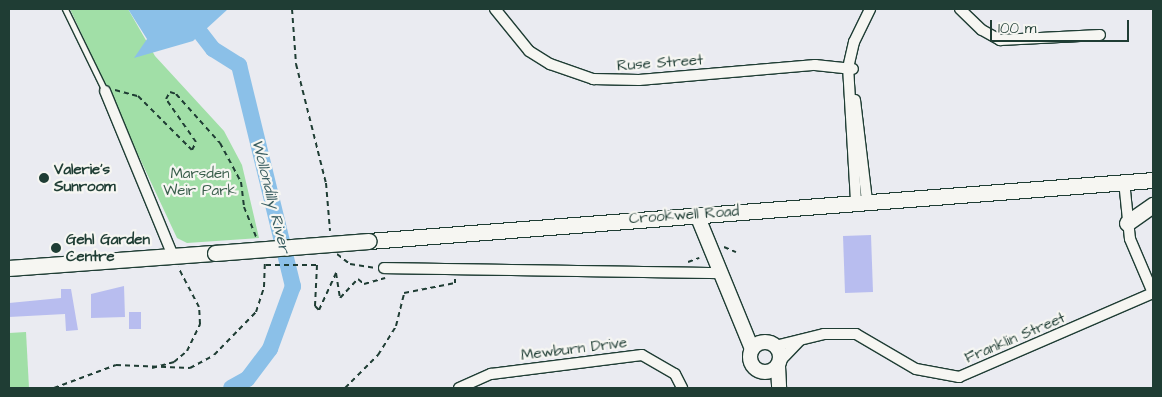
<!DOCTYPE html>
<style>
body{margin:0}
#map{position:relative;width:1162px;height:397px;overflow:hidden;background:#eaebf1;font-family:"Architects Daughter",sans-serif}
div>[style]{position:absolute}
.green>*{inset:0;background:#a1dfa7}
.water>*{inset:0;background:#8bc0e8}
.river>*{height:16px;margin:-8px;padding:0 8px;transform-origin:8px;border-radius:8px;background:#8bc0e8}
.building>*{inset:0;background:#b8bdef;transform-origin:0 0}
.path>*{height:2px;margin-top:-1px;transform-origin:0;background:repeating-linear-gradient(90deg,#1f3d34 0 5px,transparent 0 9px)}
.roads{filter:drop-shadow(1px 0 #1f3d34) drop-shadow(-1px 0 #1f3d34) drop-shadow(0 1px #1f3d34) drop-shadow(0 -1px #1f3d34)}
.lane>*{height:5px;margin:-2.5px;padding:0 2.5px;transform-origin:2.5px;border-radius:2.5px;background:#f6f6f2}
.street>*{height:10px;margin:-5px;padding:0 5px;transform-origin:5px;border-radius:5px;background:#f6f6f2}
.secondary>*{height:14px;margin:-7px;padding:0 7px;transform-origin:7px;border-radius:7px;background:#f6f6f2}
.secondary>.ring{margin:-7px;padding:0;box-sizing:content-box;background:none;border:14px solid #f6f6f2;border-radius:50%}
.primary>*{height:15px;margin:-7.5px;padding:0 7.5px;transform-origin:7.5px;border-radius:7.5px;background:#f6f6f2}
.bridges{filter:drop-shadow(1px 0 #1f3d34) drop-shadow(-1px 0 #1f3d34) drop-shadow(0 1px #1f3d34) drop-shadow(0 -1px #1f3d34)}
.primary-bridge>*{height:15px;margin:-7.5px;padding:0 7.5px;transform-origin:7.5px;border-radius:7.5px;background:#f6f6f2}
.dots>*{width:14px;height:14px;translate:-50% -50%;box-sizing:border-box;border:2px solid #f6f6f2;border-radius:50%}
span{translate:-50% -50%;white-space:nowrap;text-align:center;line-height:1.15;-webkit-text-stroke:4.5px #f6f6f2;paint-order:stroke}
.street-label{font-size:15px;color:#1f3d34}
.poi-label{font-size:15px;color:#1f3d34;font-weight:700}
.left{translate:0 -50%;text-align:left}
.park-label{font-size:15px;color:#395d4b}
.water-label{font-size:16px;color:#3a5e61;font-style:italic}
.frame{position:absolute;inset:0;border:10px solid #1f3d34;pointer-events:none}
.scale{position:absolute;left:990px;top:20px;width:139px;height:22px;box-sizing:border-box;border:2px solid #1f3d34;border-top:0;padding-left:6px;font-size:15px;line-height:18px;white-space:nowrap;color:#1f3d34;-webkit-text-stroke:4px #f6f6f2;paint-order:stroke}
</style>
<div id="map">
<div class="green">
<div style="clip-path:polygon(70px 9px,128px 9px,155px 56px,224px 131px,242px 165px,259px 238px,187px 243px,177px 238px)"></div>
<div style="clip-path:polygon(26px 332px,29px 388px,9px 388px,9px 333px)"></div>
</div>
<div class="water">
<div style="clip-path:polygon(128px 9px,228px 9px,193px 41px,134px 58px,147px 39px)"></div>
</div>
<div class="river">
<div style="left:182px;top:9px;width:51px;rotate:52.2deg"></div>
<div style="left:213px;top:49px;width:31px;rotate:32deg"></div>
<div style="left:239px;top:65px;width:228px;rotate:76.3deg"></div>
<div style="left:293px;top:286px;width:67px;rotate:110.1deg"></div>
<div style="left:270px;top:349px;width:38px;rotate:127deg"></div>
<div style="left:247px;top:379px;width:18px;rotate:151deg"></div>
</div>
<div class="building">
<div style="left:871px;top:235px;width:57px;height:28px;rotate:88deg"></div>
<div style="clip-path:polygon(124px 286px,125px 317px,91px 318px,91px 294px)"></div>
<div style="clip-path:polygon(61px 289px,71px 289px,78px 330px,66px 331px,65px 314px,9px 317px,9px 303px,61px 298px)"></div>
<div style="left:129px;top:312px;width:12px;height:17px"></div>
</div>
<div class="path">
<div style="left:292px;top:9px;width:55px;rotate:85.8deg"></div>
<div style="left:296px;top:64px;width:123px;rotate:75.9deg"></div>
<div style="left:326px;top:183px;width:48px;rotate:85.2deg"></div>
<div style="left:115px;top:90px;width:24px;rotate:15deg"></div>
<div style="left:138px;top:96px;width:76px;rotate:45deg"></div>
<div style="left:192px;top:150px;width:9px;rotate:-63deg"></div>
<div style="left:196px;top:142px;width:52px;rotate:-124.9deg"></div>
<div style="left:166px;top:99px;width:8px;rotate:-60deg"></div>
<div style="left:170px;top:92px;width:6px;rotate:18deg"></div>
<div style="left:176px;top:94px;width:66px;rotate:48.1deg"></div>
<div style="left:220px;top:143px;width:44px;rotate:61.7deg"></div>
<div style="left:241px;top:182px;width:25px;rotate:83deg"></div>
<div style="left:244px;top:207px;width:32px;rotate:68deg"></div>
<div style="left:724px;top:247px;width:13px;rotate:23deg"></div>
<div style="left:337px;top:254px;width:16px;rotate:38deg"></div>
<div style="left:350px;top:264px;width:26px;rotate:9deg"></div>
<div style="left:688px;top:262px;width:12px;rotate:-20deg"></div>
<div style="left:266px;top:265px;width:51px"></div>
<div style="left:317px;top:265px;width:41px;rotate:92.8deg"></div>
<div style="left:315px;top:306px;width:6px;rotate:45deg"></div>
<div style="left:319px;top:310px;width:41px;rotate:-65.3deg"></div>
<div style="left:336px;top:273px;width:25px;rotate:81deg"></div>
<div style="left:340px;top:298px;width:26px;rotate:-47deg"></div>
<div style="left:358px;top:279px;width:8px;rotate:40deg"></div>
<div style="left:364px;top:284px;width:22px;rotate:-16deg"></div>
<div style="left:152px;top:368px;width:23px;rotate:-15deg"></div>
<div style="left:174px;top:362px;width:17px;rotate:-40deg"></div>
<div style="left:187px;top:351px;width:30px;rotate:-64deg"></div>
<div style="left:200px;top:324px;width:17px;rotate:-93deg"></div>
<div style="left:199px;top:307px;width:45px;rotate:-117.7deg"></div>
<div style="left:54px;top:388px;width:66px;rotate:-20.4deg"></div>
<div style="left:116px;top:365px;width:74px;rotate:2.3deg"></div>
<div style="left:190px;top:368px;width:27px;rotate:-28deg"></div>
<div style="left:214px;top:355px;width:60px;rotate:-45.7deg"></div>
<div style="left:256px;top:312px;width:26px;rotate:-72deg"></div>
<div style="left:264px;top:287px;width:27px;rotate:-88deg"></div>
<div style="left:345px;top:388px;width:47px;rotate:-45deg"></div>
<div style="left:378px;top:355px;width:34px;rotate:-58deg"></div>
<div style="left:396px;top:326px;width:34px;rotate:-76deg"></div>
<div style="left:404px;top:293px;width:52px;rotate:-11.1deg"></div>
<div style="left:455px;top:283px;width:4px;rotate:-90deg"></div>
</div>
<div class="roads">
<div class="lane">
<div style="left:65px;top:9px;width:91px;rotate:64deg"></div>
</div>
<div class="street">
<div style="left:495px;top:9px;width:54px;rotate:51deg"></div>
<div style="left:529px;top:51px;width:25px;rotate:32deg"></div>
<div style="left:550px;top:64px;width:46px;rotate:19.2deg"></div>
<div style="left:593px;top:79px;width:46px;rotate:1.2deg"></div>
<div style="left:639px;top:80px;width:177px;rotate:-4.9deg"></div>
<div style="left:815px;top:65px;width:38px;rotate:6deg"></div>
<div style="left:960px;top:9px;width:30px;rotate:44deg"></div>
<div style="left:982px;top:30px;width:21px;rotate:29deg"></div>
<div style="left:1000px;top:40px;width:100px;rotate:-2.9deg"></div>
<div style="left:105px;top:91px;width:181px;rotate:67.6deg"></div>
<div style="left:855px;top:100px;width:101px;rotate:83.2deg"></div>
<div style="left:1124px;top:181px;width:58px;rotate:84.1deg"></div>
<div style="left:1130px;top:239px;width:59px;rotate:66.9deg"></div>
<div style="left:856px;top:201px;width:133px;rotate:-93.4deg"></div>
<div style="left:848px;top:68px;width:27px;rotate:-77deg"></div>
<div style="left:854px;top:42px;width:37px;rotate:-64deg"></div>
<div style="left:384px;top:268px;width:337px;rotate:0.9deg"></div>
<div style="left:775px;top:346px;width:50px;rotate:-13.8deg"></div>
<div style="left:824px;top:334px;width:32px"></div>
<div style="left:856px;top:334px;width:69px;rotate:30.3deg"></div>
<div style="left:916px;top:369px;width:44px;rotate:10.5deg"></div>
<div style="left:959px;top:377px;width:211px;rotate:-23.4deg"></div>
<div style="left:780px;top:361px;width:29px;rotate:-46deg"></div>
<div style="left:459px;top:388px;width:35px;rotate:-24deg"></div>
<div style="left:491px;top:374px;width:152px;rotate:-7.2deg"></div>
<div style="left:642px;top:355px;width:38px;rotate:30deg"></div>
<div style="left:675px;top:374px;width:16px;rotate:63deg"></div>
</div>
<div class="secondary">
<div style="left:697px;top:215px;width:145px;rotate:67.7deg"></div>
<div class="ring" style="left:750px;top:342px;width:16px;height:16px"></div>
<div style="left:778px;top:366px;width:22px;rotate:87deg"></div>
</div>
<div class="primary">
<div style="left:1127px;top:223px;width:32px;rotate:-35deg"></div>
<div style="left:369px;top:241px;width:786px;rotate:-4.45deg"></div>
<div style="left:9px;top:268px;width:207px;rotate:-4.2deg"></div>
</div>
</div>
<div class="bridges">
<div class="primary-bridge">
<div style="left:215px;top:253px;width:154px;rotate:-4.5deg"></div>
</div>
</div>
<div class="dots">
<div style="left:44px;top:178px;background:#1f3d34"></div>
<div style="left:56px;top:248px;background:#1f3d34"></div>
</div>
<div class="street-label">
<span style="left:660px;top:63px;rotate:-4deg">Ruse Street</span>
<span style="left:684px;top:215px;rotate:-4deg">Crookwell Road</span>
<span style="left:1015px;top:338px;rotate:-23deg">Franklin Street</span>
<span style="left:574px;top:349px;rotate:-7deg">Mewburn Drive</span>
</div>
<div class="poi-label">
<span class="left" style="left:54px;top:178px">Valerie's<br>Sunroom</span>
<span class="left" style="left:66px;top:248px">Gehl Garden<br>Centre</span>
</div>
<div class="park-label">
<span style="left:200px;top:182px">Marsden<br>Weir Park</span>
</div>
<div class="water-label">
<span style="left:271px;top:196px;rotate:76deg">Wollondilly River</span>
</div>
<div class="frame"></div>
<div class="scale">100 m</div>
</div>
